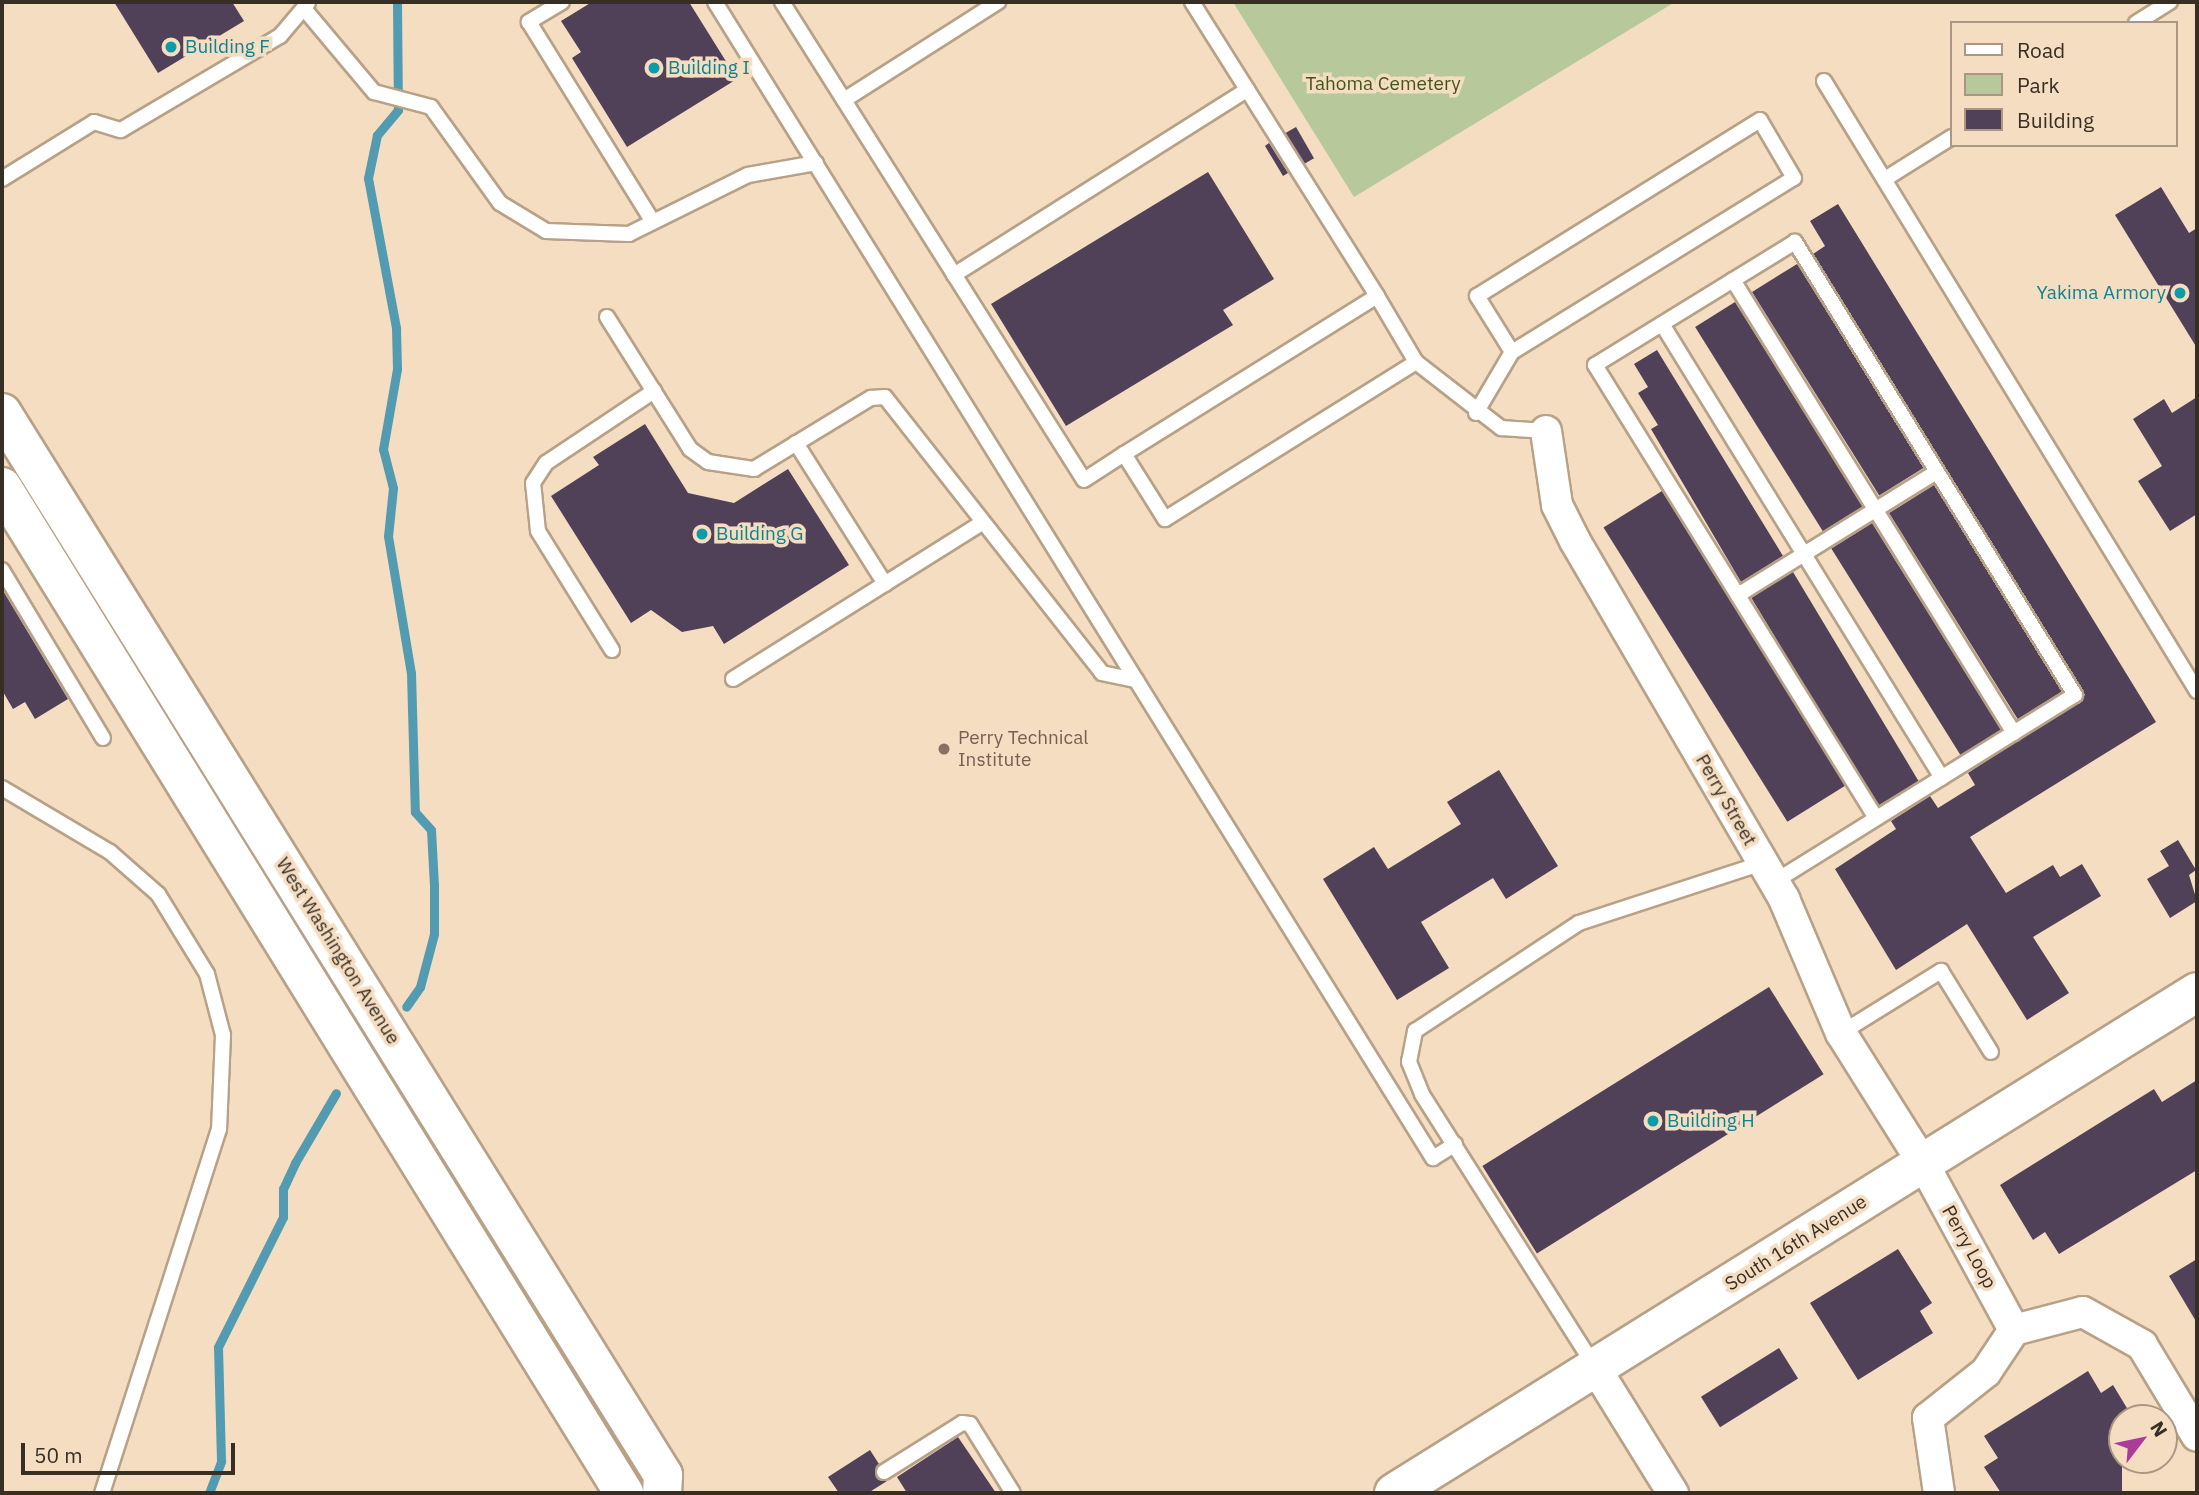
<!DOCTYPE html>
<style>
body{margin:0}
#map{position:relative;width:2199px;height:1495px;overflow:hidden;background:#f5ddc2;font-family:"IBM Plex Sans",sans-serif}
div>[style]{position:absolute}
.green>*{inset:0;background:#b7c99a}
.stream>*{height:9px;margin:-4.5px;padding:0 4.5px;transform-origin:4.5px;border-radius:4.5px;background:#529bb1}
.building>*{inset:0;background:#504058;transform-origin:0 0}
.roads{filter:drop-shadow(2px 0 #b7a187) drop-shadow(-2px 0 #b7a187) drop-shadow(0 2px #b7a187) drop-shadow(0 -2px #b7a187)}
.service>*{height:14px;margin:-7px;padding:0 7px;transform-origin:7px;border-radius:7px;background:#fff}
.minor>*{height:30px;margin:-15px;padding:0 15px;transform-origin:15px;border-radius:15px;background:#fff}
.primary>*{height:38px;margin:-19px;padding:0 19px;transform-origin:19px;border-radius:19px;background:#fff}
.dots>*{width:19px;height:19px;translate:-50% -50%;box-sizing:border-box;border:4px solid #f5ddc2;border-radius:50%}
span{translate:-50% -50%;white-space:nowrap;text-align:center;line-height:1.15;-webkit-text-stroke:7px #f5ddc2;paint-order:stroke}
.culture-label{font-size:19px;color:#0d838f}
.left{translate:0 -50%;text-align:left}
.right{translate:-100% -50%;text-align:right}
.park-label{font-size:19px;color:#435619}
.education-label{font-size:19px;color:#785e54}
.street-label{font-size:19px;color:#372f24}
.frame{position:absolute;inset:0;border:4px solid #372f24;pointer-events:none}
.legend{position:absolute;left:1950px;top:21px;width:228px;height:126px;box-sizing:border-box;background:#f5ddc2;border:2px solid #a99783;margin:0;padding:9px 12px;list-style:none;font-size:21px;color:#372f24}
.legend li{display:flex;align-items:center;gap:14px;height:35px}
.legend b{width:35px;border:2px solid #a99783}
.north{position:absolute;left:2108px;top:1404px;width:70px;height:70px;box-sizing:border-box;background:#f5ddc2;border:2px solid #a99783;border-radius:50%;rotate:58deg;font-size:19px;font-weight:700;line-height:28px;text-align:center;color:#372f24}
.north::after{content:'';display:block;margin:auto;width:24px;height:32px;background:#aa3c9a;clip-path:polygon(50% 0,100% 100%,50% 72%,0 100%)}
.scale{position:absolute;left:21px;top:1443px;width:214px;height:32px;box-sizing:border-box;border:4px solid #372f24;border-top:0;padding-left:9px;font-size:21px;line-height:24px;white-space:nowrap;color:#372f24;-webkit-text-stroke:5px #f5ddc2;paint-order:stroke}
</style>
<div id="map">
<div class="green">
<div style="clip-path:polygon(1233px 2px,1675px 2px,1354px 197px)"></div>
</div>
<div class="stream">
<div style="left:397px;top:2px;width:108px;rotate:89.5deg"></div>
<div style="left:398px;top:110px;width:33px;rotate:130deg"></div>
<div style="left:377px;top:135px;width:44px;rotate:101.8deg"></div>
<div style="left:368px;top:178px;width:153px;rotate:79.4deg"></div>
<div style="left:396px;top:328px;width:41px;rotate:88.6deg"></div>
<div style="left:397px;top:369px;width:81px;rotate:99.9deg"></div>
<div style="left:383px;top:449px;width:40px;rotate:75.6deg"></div>
<div style="left:393px;top:488px;width:48px;rotate:95.9deg"></div>
<div style="left:388px;top:536px;width:139px;rotate:80.5deg"></div>
<div style="left:411px;top:673px;width:139px;rotate:88.4deg"></div>
<div style="left:415px;top:812px;width:24px;rotate:48deg"></div>
<div style="left:431px;top:830px;width:55px;rotate:86.9deg"></div>
<div style="left:434px;top:885px;width:49px;rotate:90deg"></div>
<div style="left:434px;top:934px;width:55px;rotate:104.8deg"></div>
<div style="left:420px;top:987px;width:24px;rotate:125deg"></div>
<div style="left:209px;top:1493px;width:34px;rotate:-69deg"></div>
<div style="left:221px;top:1461px;width:114px;rotate:-91.5deg"></div>
<div style="left:218px;top:1347px;width:145px;rotate:-63.4deg"></div>
<div style="left:283px;top:1217px;width:28px;rotate:-90deg"></div>
<div style="left:283px;top:1189px;width:29px;rotate:-65deg"></div>
<div style="left:295px;top:1163px;width:81px;rotate:-59.6deg"></div>
</div>
<div class="building">
<div style="clip-path:polygon(114px 2px,232px 2px,244px 21px,158px 73px)"></div>
<div style="clip-path:polygon(592px 2px,689px 2px,737px 79px,627px 147px,572px 58px,581px 52px,561px 21px)"></div>
<div style="left:1296px;top:127px;width:36px;height:12px;rotate:60deg"></div>
<div style="clip-path:polygon(1269px 143px,1288px 173px,1283px 176px,1265px 146px)"></div>
<div style="clip-path:polygon(1208px 172px,1274px 279px,1223px 310px,1233px 325px,1066px 426px,991px 304px)"></div>
<div style="clip-path:polygon(2161px 187px,2189px 233px,2197px 228px,2197px 348px,2115px 215px)"></div>
<div style="clip-path:polygon(1838px 204px,2156px 722px,1970px 837px,2006px 893px,2053px 865px,2060px 877px,2082px 864px,2101px 896px,2033px 937px,2069px 993px,2027px 1020px,1967px 924px,1896px 970px,1835px 869px,1896px 829px,1891px 821px,1930px 796px,1938px 808px,1975px 785px,1968px 773px,2085px 695px,1813px 254px,1825px 246px,1810px 221px)"></div>
<div style="left:1797px;top:264px;width:240px;height:53px;rotate:58deg"></div>
<div style="left:1735px;top:302px;width:241px;height:47px;rotate:58deg"></div>
<div style="clip-path:polygon(1657px 350px,1783px 556px,1741px 582px,1651px 429px,1658px 425px,1638px 393px,1648px 387px,1634px 364px)"></div>
<div style="clip-path:polygon(2197px 397px,2197px 514px,2170px 531px,2138px 481px,2162px 466px,2133px 419px,2164px 399px,2172px 413px)"></div>
<div style="clip-path:polygon(645px 424px,688px 493px,734px 503px,788px 469px,849px 565px,724px 644px,713px 626px,682px 632px,651px 610px,631px 623px,551px 496px,599px 465px,593px 457px)"></div>
<div style="left:1934px;top:485px;width:243px;height:53px;rotate:58deg"></div>
<div style="left:1662px;top:491px;width:347px;height:69px;rotate:58deg"></div>
<div style="left:1872px;top:523px;width:244px;height:48px;rotate:58deg"></div>
<div style="left:1793px;top:572px;width:244px;height:49px;rotate:59deg"></div>
<div style="clip-path:polygon(2px 589px,68px 699px,35px 719px,25px 702px,13px 709px,2px 690px)"></div>
<div style="clip-path:polygon(1499px 770px,1558px 866px,1506px 899px,1493px 878px,1421px 922px,1449px 968px,1397px 1000px,1323px 879px,1374px 847px,1388px 869px,1461px 824px,1447px 802px)"></div>
<div style="clip-path:polygon(2178px 840px,2196px 870px,2189px 875px,2197px 901px,2170px 918px,2147px 879px,2169px 866px,2160px 851px)"></div>
<div style="left:1769px;top:987px;width:103px;height:338px;rotate:58deg"></div>
<div style="clip-path:polygon(2197px 1080px,2197px 1170px,2059px 1254px,2045px 1232px,2033px 1240px,2000px 1185px,2154px 1089px,2162px 1102px)"></div>
<div style="clip-path:polygon(1898px 1249px,1932px 1303px,1920px 1311px,1933px 1333px,1858px 1380px,1810px 1303px)"></div>
<div style="clip-path:polygon(2197px 1259px,2197px 1323px,2169px 1276px)"></div>
<div style="left:1779px;top:1348px;width:36px;height:92px;rotate:58deg"></div>
<div style="clip-path:polygon(2088px 1371px,2101px 1393px,2113px 1385px,2133px 1418px,2122px 1418px,2122px 1493px,2001px 1493px,1984px 1467px,1998px 1458px,1984px 1436px)"></div>
<div style="clip-path:polygon(958px 1437px,996px 1493px,907px 1493px,897px 1477px)"></div>
<div style="clip-path:polygon(870px 1450px,879px 1464px,876px 1476px,887px 1481px,868px 1493px,839px 1493px,828px 1477px)"></div>
</div>
<div class="roads">
<div class="service">
<div style="left:562px;top:2px;width:39px;rotate:149deg"></div>
<div style="left:529px;top:22px;width:235px;rotate:58.2deg"></div>
<div style="left:715px;top:2px;width:1361px;rotate:58.16deg"></div>
<div style="left:1433px;top:1158px;width:26px;rotate:-32deg"></div>
<div style="left:782px;top:2px;width:565px;rotate:57.72deg"></div>
<div style="left:1084px;top:480px;width:48px;rotate:-33deg"></div>
<div style="left:1192px;top:2px;width:347px;rotate:57.8deg"></div>
<div style="left:306px;top:11px;width:106px;rotate:50deg"></div>
<div style="left:374px;top:92px;width:59px;rotate:14.7deg"></div>
<div style="left:431px;top:107px;width:118px;rotate:54.3deg"></div>
<div style="left:500px;top:203px;width:54px;rotate:31.3deg"></div>
<div style="left:546px;top:231px;width:83px;rotate:2.1deg"></div>
<div style="left:629px;top:234px;width:133px;rotate:-26.4deg"></div>
<div style="left:748px;top:175px;width:69px;rotate:-10deg"></div>
<div style="left:2136px;top:23px;width:40px;rotate:-32deg"></div>
<div style="left:1824px;top:81px;width:715px;rotate:58.56deg"></div>
<div style="left:844px;top:100px;width:183px;rotate:-32.5deg"></div>
<div style="left:2px;top:179px;width:108px;rotate:-31.8deg"></div>
<div style="left:94px;top:122px;width:28px;rotate:17deg"></div>
<div style="left:121px;top:130px;width:185px;rotate:-30.6deg"></div>
<div style="left:280px;top:36px;width:43px;rotate:-49.7deg"></div>
<div style="left:1885px;top:179px;width:79px;rotate:-32.1deg"></div>
<div style="left:954px;top:275px;width:347px;rotate:-32.3deg"></div>
<div style="left:1733px;top:280px;width:533px;rotate:58.19deg"></div>
<div style="left:607px;top:317px;width:156px;rotate:57.8deg"></div>
<div style="left:690px;top:449px;width:22px;rotate:36deg"></div>
<div style="left:708px;top:462px;width:47px;rotate:8.7deg"></div>
<div style="left:754px;top:469px;width:137px;rotate:-31.3deg"></div>
<div style="left:871px;top:398px;width:14px;rotate:-4deg"></div>
<div style="left:885px;top:397px;width:351px;rotate:51.8deg"></div>
<div style="left:1102px;top:673px;width:35px;rotate:12deg"></div>
<div style="left:1662px;top:324px;width:533px;rotate:58.34deg"></div>
<div style="left:1416px;top:362px;width:77px;rotate:-120.6deg"></div>
<div style="left:1377px;top:296px;width:298px;rotate:148deg"></div>
<div style="left:1124px;top:454px;width:77px;rotate:57.8deg"></div>
<div style="left:1165px;top:519px;width:296px;rotate:-32deg"></div>
<div style="left:1416px;top:362px;width:108px;rotate:37.8deg"></div>
<div style="left:1501px;top:428px;width:45px;rotate:3.8deg"></div>
<div style="left:1476px;top:413px;width:71px;rotate:-59.5deg"></div>
<div style="left:1512px;top:352px;width:331px;rotate:-31.7deg"></div>
<div style="left:1794px;top:178px;width:67px;rotate:-120.4deg"></div>
<div style="left:1760px;top:120px;width:333px;rotate:148.1deg"></div>
<div style="left:1477px;top:296px;width:66px;rotate:58deg"></div>
<div style="left:796px;top:443px;width:167px;rotate:57.7deg"></div>
<div style="left:2px;top:570px;width:196px;rotate:59deg"></div>
<div style="left:1738px;top:595px;width:233px;rotate:-31.8deg"></div>
<div style="left:612px;top:650px;width:140px;rotate:-121.9deg"></div>
<div style="left:538px;top:531px;width:48px;rotate:-95.9deg"></div>
<div style="left:533px;top:483px;width:24px;rotate:-57deg"></div>
<div style="left:546px;top:463px;width:130px;rotate:-33.7deg"></div>
<div style="left:733px;top:679px;width:295px;rotate:-32.1deg"></div>
<div style="left:2px;top:788px;width:126px;rotate:30.7deg"></div>
<div style="left:110px;top:852px;width:64px;rotate:41.2deg"></div>
<div style="left:158px;top:894px;width:94px;rotate:58.5deg"></div>
<div style="left:207px;top:974px;width:63px;rotate:75.3deg"></div>
<div style="left:223px;top:1035px;width:94px;rotate:92.4deg"></div>
<div style="left:219px;top:1129px;width:382px;rotate:107.8deg"></div>
<div style="left:1774px;top:882px;width:354px;rotate:-31.9deg"></div>
<div style="left:2075px;top:695px;width:533px;rotate:-121.72deg"></div>
<div style="left:1795px;top:242px;width:235px;rotate:148.4deg"></div>
<div style="left:1595px;top:365px;width:533px;rotate:58.19deg"></div>
<div style="left:1841px;top:1033px;width:118px;rotate:-31.8deg"></div>
<div style="left:1941px;top:971px;width:95px;rotate:58.3deg"></div>
<div style="left:1595px;top:1367px;width:323px;rotate:-122.4deg"></div>
<div style="left:1422px;top:1094px;width:35px;rotate:-112deg"></div>
<div style="left:1409px;top:1062px;width:32px;rotate:-79deg"></div>
<div style="left:1415px;top:1031px;width:196px;rotate:-33.4deg"></div>
<div style="left:1579px;top:923px;width:194px;rotate:-18.1deg"></div>
<div style="left:884px;top:1472px;width:92px;rotate:-32.1deg"></div>
<div style="left:962px;top:1423px;width:8px;rotate:7deg"></div>
<div style="left:970px;top:1424px;width:81px;rotate:58.1deg"></div>
</div>
<div class="minor">
<div style="left:1546px;top:431px;width:75px;rotate:81.5deg"></div>
<div style="left:1557px;top:505px;width:40px;rotate:63.4deg"></div>
<div style="left:1575px;top:541px;width:415px;rotate:59.7deg"></div>
<div style="left:1784px;top:899px;width:146px;rotate:67deg"></div>
<div style="left:1841px;top:1033px;width:154px;rotate:57.8deg"></div>
<div style="left:1923px;top:1163px;width:190px;rotate:61.4deg"></div>
<div style="left:1596px;top:1369px;width:146px;rotate:58.2deg"></div>
<div style="left:1939px;top:1493px;width:76px;rotate:-98.3deg"></div>
<div style="left:1928px;top:1418px;width:74px;rotate:-38.4deg"></div>
<div style="left:1986px;top:1372px;width:50px;rotate:-56.3deg"></div>
<div style="left:2014px;top:1330px;width:71px;rotate:-14.6deg"></div>
<div style="left:2083px;top:1312px;width:68px;rotate:29.2deg"></div>
<div style="left:2142px;top:1345px;width:106px;rotate:58.9deg"></div>
</div>
<div class="primary">
<div style="left:2px;top:413px;width:1251px;rotate:58.1deg"></div>
<div style="left:663px;top:1475px;width:18px;rotate:93deg"></div>
<div style="left:2px;top:487px;width:1183px;rotate:58.27deg"></div>
<div style="left:1394px;top:1493px;width:946px;rotate:-31.96deg"></div>
</div>
</div>
<div class="dots">
<div style="left:171px;top:47px;background:#0f9aa8"></div>
<div style="left:654px;top:68px;background:#0f9aa8"></div>
<div style="left:2180px;top:293px;background:#0f9aa8"></div>
<div style="left:702px;top:534px;background:#0f9aa8"></div>
<div style="left:944px;top:749px;background:#8d6e63"></div>
<div style="left:1653px;top:1121px;background:#0f9aa8"></div>
</div>
<div class="culture-label">
<span class="left" style="left:185px;top:47px">Building F</span>
<span class="left" style="left:668px;top:68px">Building I</span>
<span class="right" style="left:2166px;top:293px">Yakima Armory</span>
<span class="left" style="left:716px;top:534px">Building G</span>
<span class="left" style="left:1667px;top:1121px">Building H</span>
</div>
<div class="park-label">
<span style="left:1383px;top:84px">Tahoma Cemetery</span>
</div>
<div class="education-label">
<span class="left" style="left:958px;top:749px">Perry Technical<br>Institute</span>
</div>
<div class="street-label">
<span style="left:1726px;top:800px;rotate:60deg">Perry Street</span>
<span style="left:338px;top:951px;rotate:58deg">West Washington Avenue</span>
<span style="left:1796px;top:1243px;rotate:-32deg">South 16th Avenue</span>
<span style="left:1969px;top:1247px;rotate:61deg">Perry Loop</span>
</div>
<div class="frame"></div>
<ul class="legend">
<li><b style="height:9px;background:#fff"></b>Road</li>
<li><b style="height:19px;background:#b7c99a"></b>Park</li>
<li><b style="height:19px;background:#504058"></b>Building</li>
</ul>
<div class="north">N</div>
<div class="scale">50 m</div>
</div>
